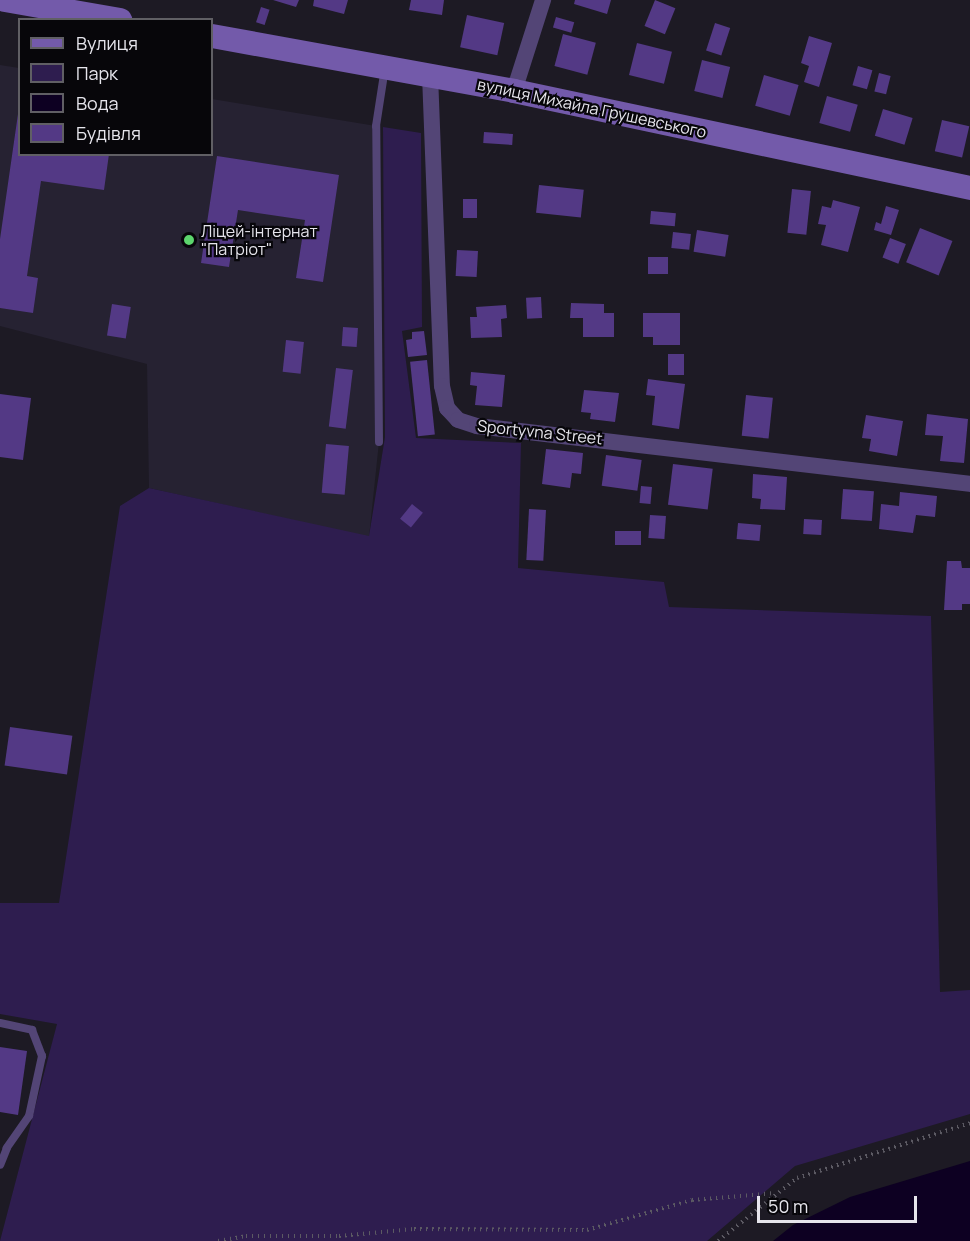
<!DOCTYPE html>
<meta charset="utf-8">
<style>
body{margin:0}
#map{position:relative;width:970px;height:1241px;overflow:hidden;background:#1d1a24;font-family:Manrope,sans-serif}
div>[style]{position:absolute}
.built>*{inset:0;background:#262232}
.green>*{inset:0;background:#2e1d4f}
.water>*{inset:0;background:#0d0022}
.building>*{inset:0;background:#533985;transform-origin:0 0}
.path>*{height:4px;margin-top:-2px;transform-origin:0;background:repeating-linear-gradient(90deg,#5c5a63 0 1.5px,transparent 0 6px)}
.service>*{height:8px;margin:-4px;padding:0 4px;transform-origin:4px;border-radius:4px;background:#534576}
.minor>*{height:16px;margin:-8px;padding:0 8px;transform-origin:8px;border-radius:8px;background:#534576}
.secondary>*{height:24px;margin:-12px;padding:0 12px;transform-origin:12px;border-radius:12px;background:#735aaa}
.dots>*{width:16px;height:16px;translate:-50% -50%;box-sizing:border-box;border:3px solid #07060a;border-radius:50%}
span{translate:-50% -50%;white-space:nowrap;text-align:center;line-height:1.15;-webkit-text-stroke:4.5px #07060a;paint-order:stroke}
.street-label{font-size:16px;color:#e6e5ec}
.poi-label{font-size:16px;color:#e6e5ec}
.left{translate:0 -50%;text-align:left}
.legend{position:absolute;left:18px;top:18px;width:195px;height:138px;box-sizing:border-box;background:#07060a;border:2px solid #605f64;margin:0;padding:8px 10px;list-style:none;font-size:18px;color:#e6e5ec}
.legend li{display:flex;align-items:center;gap:12px;height:30px}
.legend b{width:30px;border:2px solid #605f64}
.scale{position:absolute;left:757px;top:1196px;width:160px;height:27px;box-sizing:border-box;border:3px solid #e6e5ec;border-top:0;padding-left:8px;font-size:18px;line-height:21px;white-space:nowrap;color:#e6e5ec;-webkit-text-stroke:4px #07060a;paint-order:stroke}
</style>
<div id="map">
<div class="built">
<div style="clip-path:polygon(0 65px,19px 68px,20px 154px,212px 154px,212px 99px,376px 126px,379px 442px,369px 537px,149px 488px,147px 364px,0 326px)"></div>
</div>
<div class="green">
<div style="clip-path:polygon(383px 127px,421px 133px,422px 327px,402px 331px,416px 438px,521px 443px,518px 568px,664px 582px,669px 607px,931px 616px,940px 992px,970px 990px,970px 1114px,795px 1166px,707px 1241px,0 1241px,57px 1024px,0 1014px,0 903px,59px 903px,120px 506px,149px 488px,369px 536px,385px 437px)"></div>
</div>
<div class="water">
<div style="clip-path:polygon(970px 1161px,970px 1241px,773px 1241px,793px 1225px,850px 1197px)"></div>
</div>
<div class="building">
<div style="clip-path:polygon(273px 0,299px 0,296px 7px)"></div>
<div style="clip-path:polygon(314px 0,348px 0,344px 14px,313px 6px)"></div>
<div style="clip-path:polygon(411px 0,444px 0,442px 15px,409px 10px)"></div>
<div style="clip-path:polygon(575px 0,611px 0,607px 14px,574px 4px)"></div>
<div style="left:655px;top:0;width:22px;height:28px;rotate:22deg"></div>
<div style="left:261px;top:7px;width:9px;height:16px;rotate:18deg"></div>
<div style="left:467px;top:15px;width:38px;height:33px;rotate:12deg"></div>
<div style="left:556px;top:17px;width:19px;height:11px;rotate:16deg"></div>
<div style="left:715px;top:23px;width:16px;height:29px;rotate:18deg"></div>
<div style="left:563px;top:34px;width:34px;height:33px;rotate:15deg"></div>
<div style="clip-path:polygon(809px 36px,832px 43px,819px 87px,804px 82px,809px 66px,801px 63px)"></div>
<div style="left:637px;top:43px;width:36px;height:33px;rotate:14deg"></div>
<div style="left:702px;top:60px;width:29px;height:32px;rotate:14deg"></div>
<div style="left:858px;top:66px;width:15px;height:20px;rotate:16deg"></div>
<div style="left:879px;top:73px;width:12px;height:19px;rotate:14deg"></div>
<div style="left:764px;top:75px;width:36px;height:32px;rotate:16deg"></div>
<div style="left:827px;top:96px;width:32px;height:28px;rotate:16deg"></div>
<div style="left:883px;top:109px;width:31px;height:28px;rotate:17deg"></div>
<div style="clip-path:polygon(18px 114px,20px 154px,109px 154px,104px 190px,41px 181px,27px 276px,38px 278px,33px 313px,0 308px,0 239px)"></div>
<div style="left:942px;top:120px;width:28px;height:32px;rotate:13deg"></div>
<div style="left:484px;top:132px;width:29px;height:11px;rotate:4deg"></div>
<div style="clip-path:polygon(217px 156px,339px 175px,323px 282px,296px 278px,305px 220px,238px 210px,229px 267px,201px 263px)"></div>
<div style="left:539px;top:185px;width:45px;height:28px;rotate:6deg"></div>
<div style="left:792px;top:189px;width:19px;height:44px;rotate:6deg"></div>
<div style="left:463px;top:199px;width:14px;height:19px"></div>
<div style="clip-path:polygon(833px 200px,860px 207px,848px 252px,821px 245px,826px 225px,818px 224px,822px 206px,831px 208px)"></div>
<div style="clip-path:polygon(886px 206px,899px 210px,891px 235px,874px 230px,876px 222px,881px 224px)"></div>
<div style="left:651px;top:211px;width:25px;height:13px;rotate:5deg"></div>
<div style="left:920px;top:228px;width:35px;height:37px;rotate:22deg"></div>
<div style="left:697px;top:230px;width:32px;height:22px;rotate:9deg"></div>
<div style="left:673px;top:232px;width:18px;height:16px;rotate:6deg"></div>
<div style="left:890px;top:238px;width:17px;height:21px;rotate:21deg"></div>
<div style="left:457px;top:250px;width:21px;height:26px;rotate:3deg"></div>
<div style="left:648px;top:257px;width:20px;height:17px"></div>
<div style="left:541px;top:297px;width:21px;height:15px;rotate:87deg"></div>
<div style="clip-path:polygon(571px 303px,604px 304px,604px 313px,614px 313px,614px 337px,583px 337px,583px 318px,570px 318px)"></div>
<div style="left:112px;top:304px;width:19px;height:32px;rotate:9deg"></div>
<div style="clip-path:polygon(506px 305px,507px 318px,501px 319px,502px 337px,471px 338px,470px 317px,477px 317px,476px 307px)"></div>
<div style="clip-path:polygon(643px 313px,680px 313px,680px 345px,653px 345px,653px 337px,643px 337px)"></div>
<div style="left:343px;top:327px;width:15px;height:19px;rotate:4deg"></div>
<div style="clip-path:polygon(424px 331px,427px 355px,408px 357px,406px 340px,412px 339px,412px 332px)"></div>
<div style="left:286px;top:340px;width:18px;height:32px;rotate:6deg"></div>
<div style="left:668px;top:354px;width:16px;height:21px"></div>
<div style="left:427px;top:360px;width:75px;height:17px;rotate:84deg"></div>
<div style="left:336px;top:368px;width:17px;height:59px;rotate:7deg"></div>
<div style="clip-path:polygon(471px 372px,505px 375px,502px 407px,475px 405px,477px 386px,470px 385px)"></div>
<div style="clip-path:polygon(648px 379px,685px 384px,679px 429px,652px 425px,655px 396px,646px 395px)"></div>
<div style="clip-path:polygon(584px 390px,619px 393px,615px 422px,590px 419px,591px 413px,581px 412px)"></div>
<div style="clip-path:polygon(0 394px,31px 398px,23px 460px,0 457px)"></div>
<div style="left:746px;top:395px;width:27px;height:41px;rotate:6deg"></div>
<div style="clip-path:polygon(927px 414px,968px 419px,964px 463px,940px 461px,943px 436px,925px 435px)"></div>
<div style="clip-path:polygon(866px 415px,903px 421px,897px 456px,869px 451px,871px 439px,862px 438px)"></div>
<div style="left:326px;top:444px;width:23px;height:49px;rotate:5deg"></div>
<div style="clip-path:polygon(546px 449px,583px 453px,581px 474px,572px 473px,570px 488px,542px 484px)"></div>
<div style="left:606px;top:455px;width:36px;height:31px;rotate:8deg"></div>
<div style="left:673px;top:464px;width:40px;height:41px;rotate:7deg"></div>
<div style="clip-path:polygon(753px 474px,787px 477px,785px 510px,760px 509px,761px 499px,752px 498px)"></div>
<div style="left:641px;top:486px;width:11px;height:17px;rotate:5deg"></div>
<div style="left:843px;top:489px;width:31px;height:30px;rotate:4deg"></div>
<div style="clip-path:polygon(900px 492px,937px 496px,935px 517px,916px 515px,913px 533px,879px 529px,881px 504px,899px 506px)"></div>
<div style="left:412px;top:504px;width:14px;height:19px;rotate:39deg"></div>
<div style="left:529px;top:509px;width:17px;height:51px;rotate:3deg"></div>
<div style="left:650px;top:515px;width:16px;height:23px;rotate:4deg"></div>
<div style="left:804px;top:519px;width:18px;height:15px;rotate:3deg"></div>
<div style="left:738px;top:523px;width:23px;height:16px;rotate:5deg"></div>
<div style="left:615px;top:531px;width:26px;height:14px"></div>
<div style="clip-path:polygon(947px 561px,961px 561px,962px 568px,970px 568px,970px 604px,962px 604px,962px 610px,944px 610px)"></div>
<div style="left:10px;top:727px;width:63px;height:39px;rotate:8deg"></div>
<div style="clip-path:polygon(0 1047px,27px 1051px,18px 1115px,0 1112px)"></div>
</div>
<div class="path">
<div style="left:218px;top:1241px;width:28px;rotate:-10deg"></div>
<div style="left:246px;top:1236px;width:93px"></div>
<div style="left:339px;top:1236px;width:75px;rotate:-5.3deg"></div>
<div style="left:414px;top:1229px;width:173px;rotate:0.3deg"></div>
<div style="left:587px;top:1230px;width:109px;rotate:-15.9deg"></div>
<div style="left:692px;top:1200px;width:83px;rotate:-4.8deg"></div>
<div style="left:718px;top:1241px;width:101px;rotate:-38.6deg"></div>
<div style="left:797px;top:1178px;width:182px;rotate:-17.6deg"></div>
</div>
<div class="service">
<div style="left:379px;top:442px;width:316px;rotate:-90.5deg"></div>
<div style="left:376px;top:126px;width:59px;rotate:-81.2deg"></div>
<div style="left:0;top:1023px;width:33px;rotate:12deg"></div>
<div style="left:32px;top:1030px;width:28px;rotate:69deg"></div>
<div style="left:42px;top:1056px;width:61px;rotate:102.2deg"></div>
<div style="left:29px;top:1116px;width:39px;rotate:125deg"></div>
<div style="left:7px;top:1148px;width:18px;rotate:112deg"></div>
</div>
<div class="minor">
<div style="left:430px;top:75px;width:311px;rotate:87.8deg"></div>
<div style="left:442px;top:386px;width:23px;rotate:77deg"></div>
<div style="left:447px;top:408px;width:16px;rotate:47deg"></div>
<div style="left:458px;top:420px;width:20px;rotate:18deg"></div>
<div style="left:477px;top:426px;width:496px;rotate:6.7deg"></div>
<div style="left:514px;top:91px;width:96px;rotate:-72.3deg"></div>
</div>
<div class="secondary">
<div style="left:5px;top:0;width:117px;rotate:9.9deg"></div>
<div style="left:212px;top:36px;width:307px;rotate:10.3deg"></div>
<div style="left:514px;top:91px;width:466px;rotate:12deg"></div>
</div>
<div class="dots">
<div style="left:189px;top:240px;background:#5cd56d"></div>
</div>
<div class="street-label">
<span style="left:592px;top:108px;rotate:12deg">вулиця Михайла Грушевського</span>
<span style="left:540px;top:432px;rotate:6deg">Sportyvna Street</span>
</div>
<div class="poi-label">
<span class="left" style="left:201px;top:240px">Ліцей-інтернат<br>"Патріот"</span>
</div>
<ul class="legend">
<li><b style="height:8px;background:#735aaa"></b>Вулиця</li>
<li><b style="height:16px;background:#2e1d4f"></b>Парк</li>
<li><b style="height:16px;background:#0d0022"></b>Вода</li>
<li><b style="height:16px;background:#533985"></b>Будівля</li>
</ul>
<div class="scale">50 m</div>
</div>
